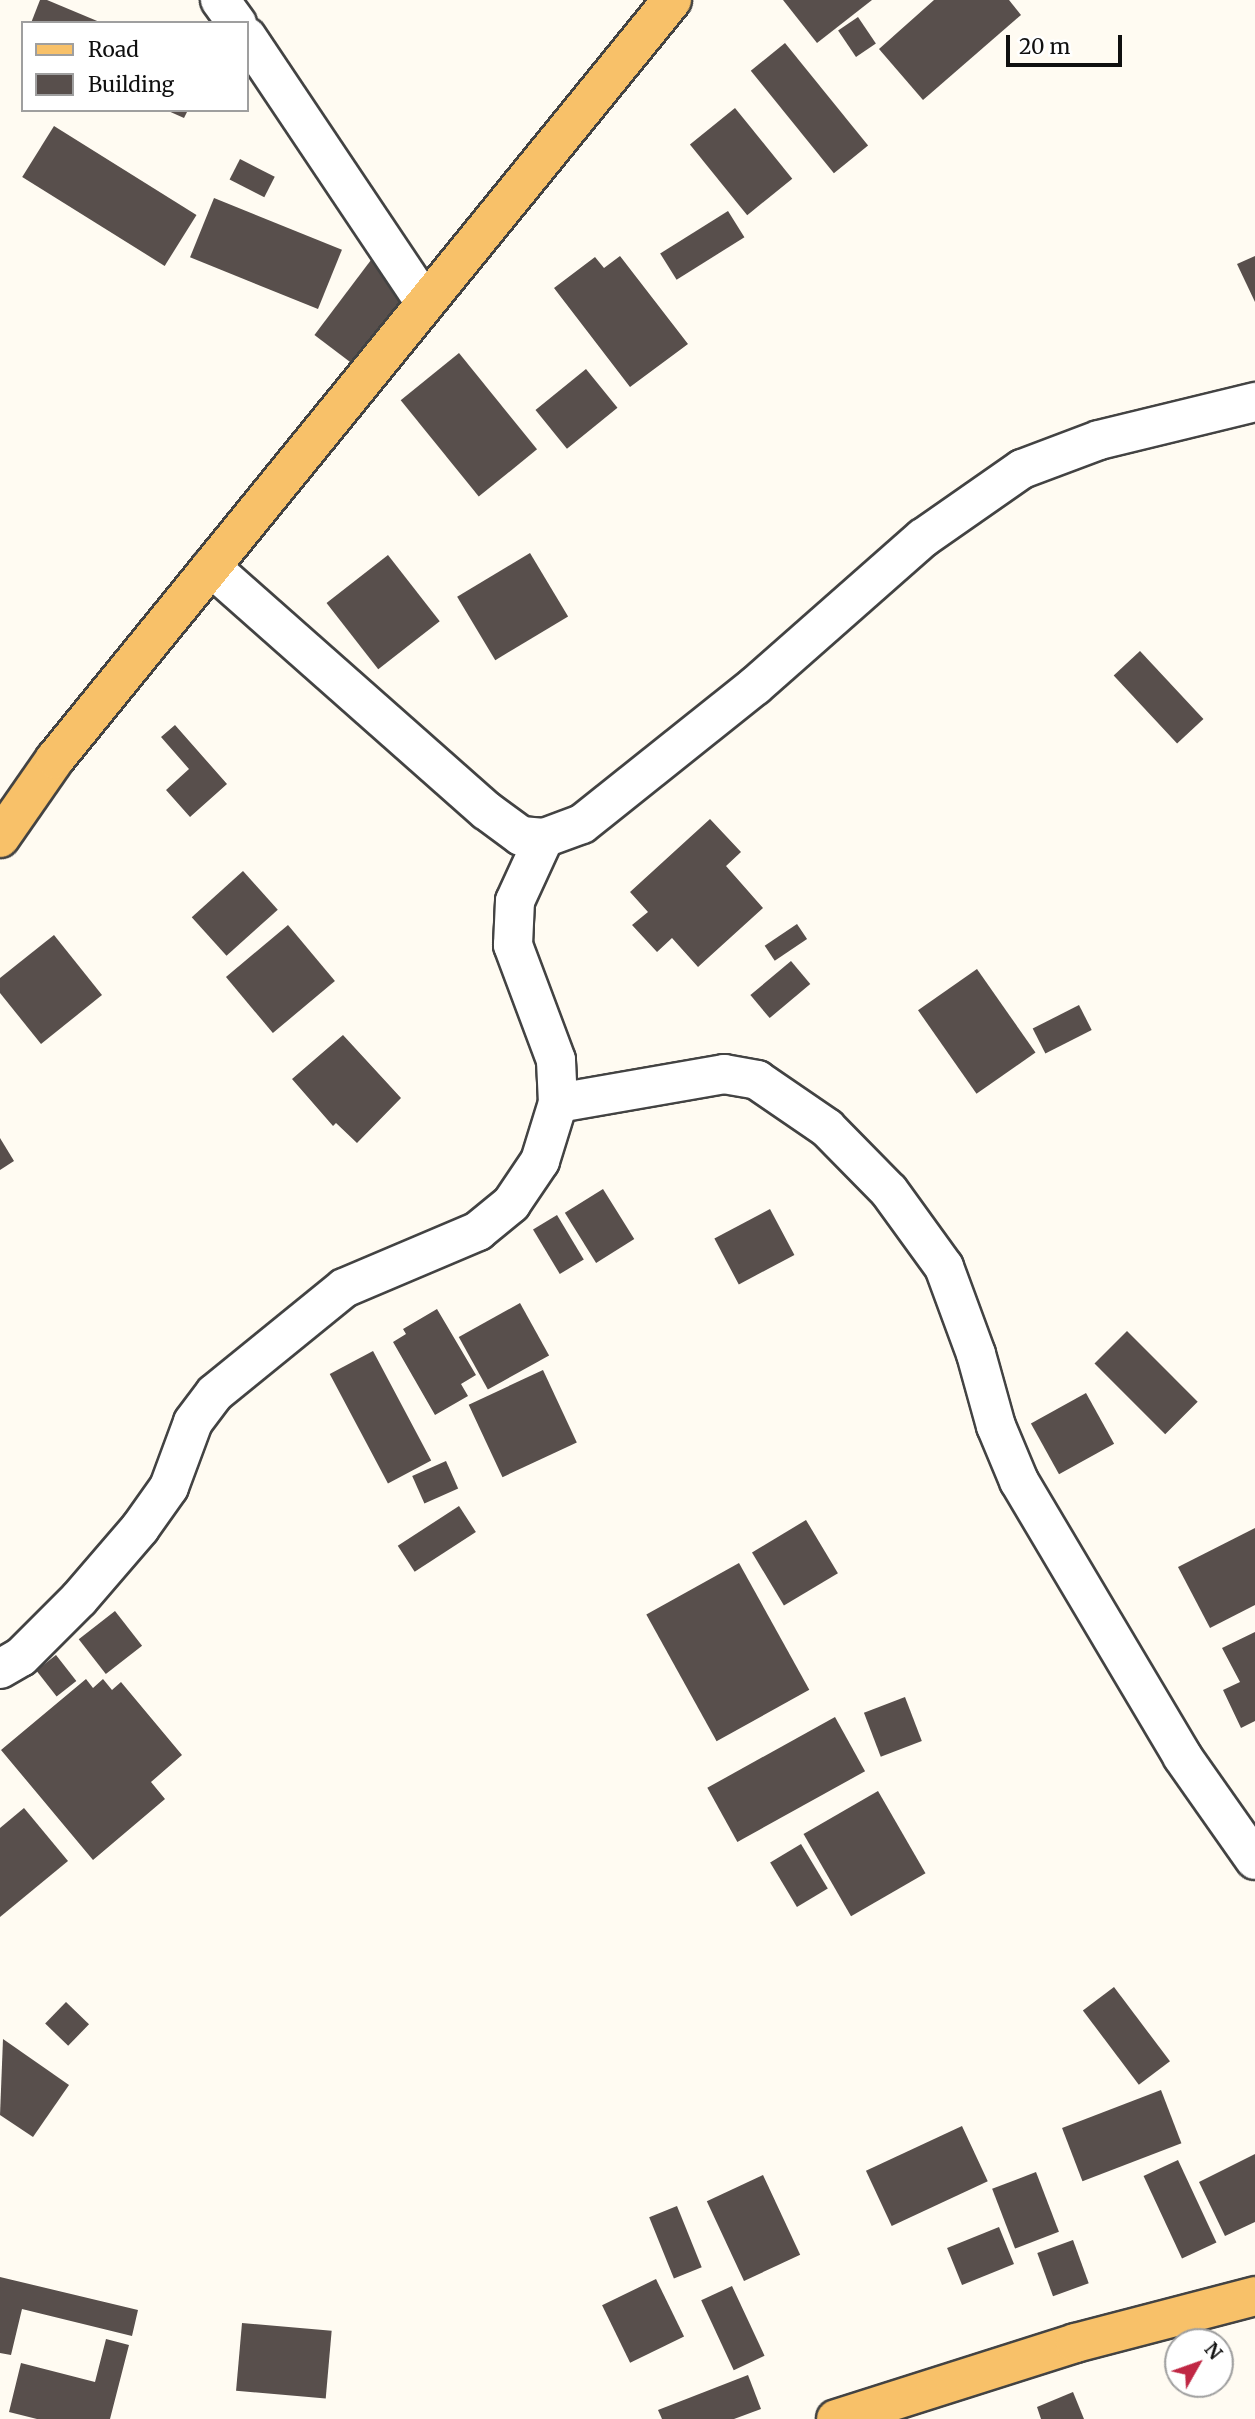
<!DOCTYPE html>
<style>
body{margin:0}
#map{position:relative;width:1255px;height:2419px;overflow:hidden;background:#fffbf2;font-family:Merriweather,serif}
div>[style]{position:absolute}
.building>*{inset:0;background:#584f4c;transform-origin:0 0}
.roads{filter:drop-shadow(2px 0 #434343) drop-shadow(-2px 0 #434343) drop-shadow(0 2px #434343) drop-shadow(0 -2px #434343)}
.minor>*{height:38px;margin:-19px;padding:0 19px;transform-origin:19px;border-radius:19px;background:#fff}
.major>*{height:38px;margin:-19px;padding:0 19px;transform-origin:19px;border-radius:19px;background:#f8c169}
span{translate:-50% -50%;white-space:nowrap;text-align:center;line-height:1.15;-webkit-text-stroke:7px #fff;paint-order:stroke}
.legend{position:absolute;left:21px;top:21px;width:228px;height:91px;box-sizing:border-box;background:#fff;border:2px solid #9f9f9f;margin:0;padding:9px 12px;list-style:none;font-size:21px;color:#101010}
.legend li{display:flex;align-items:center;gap:14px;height:35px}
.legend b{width:35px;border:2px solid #9f9f9f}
.north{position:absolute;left:1164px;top:2328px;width:70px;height:70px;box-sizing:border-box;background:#fff;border:2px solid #9f9f9f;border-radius:50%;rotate:50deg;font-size:19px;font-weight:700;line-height:28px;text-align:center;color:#101010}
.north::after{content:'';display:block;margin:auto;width:24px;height:32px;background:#c02744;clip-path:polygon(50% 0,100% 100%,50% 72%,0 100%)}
.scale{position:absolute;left:1006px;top:35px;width:116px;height:32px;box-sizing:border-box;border:4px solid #101010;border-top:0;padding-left:9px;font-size:21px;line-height:24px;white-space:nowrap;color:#101010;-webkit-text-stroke:5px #fff;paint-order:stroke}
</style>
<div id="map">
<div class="building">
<div style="clip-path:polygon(40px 0,47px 0,102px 23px,31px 23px)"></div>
<div style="clip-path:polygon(783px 0,872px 0,817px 43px)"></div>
<div style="clip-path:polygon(934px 0,1009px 0,1021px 15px,923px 100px,879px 49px)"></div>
<div style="left:858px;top:17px;width:32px;height:24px;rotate:56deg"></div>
<div style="left:785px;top:43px;width:132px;height:44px;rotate:51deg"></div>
<div style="left:735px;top:108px;width:91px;height:58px;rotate:51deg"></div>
<div style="clip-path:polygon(166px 110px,188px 110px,184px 118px)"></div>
<div style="left:54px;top:126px;width:168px;height:60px;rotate:32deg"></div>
<div style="left:240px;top:159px;width:39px;height:23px;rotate:27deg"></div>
<div style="left:214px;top:198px;width:138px;height:64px;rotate:22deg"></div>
<div style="left:728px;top:211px;width:31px;height:80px;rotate:58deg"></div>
<div style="left:374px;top:256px;width:48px;height:99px;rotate:37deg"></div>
<div style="clip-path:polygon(620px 256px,688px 344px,630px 387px,554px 288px,595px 257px,604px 268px)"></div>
<div style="clip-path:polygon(1255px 256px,1255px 302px,1237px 264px)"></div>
<div style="left:459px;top:353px;width:124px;height:75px;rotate:51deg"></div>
<div style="left:586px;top:369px;width:50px;height:65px;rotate:51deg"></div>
<div style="left:530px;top:553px;width:74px;height:85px;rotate:59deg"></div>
<div style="left:388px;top:555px;width:84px;height:78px;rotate:52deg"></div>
<div style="left:1140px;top:651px;width:93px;height:36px;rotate:47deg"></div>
<div style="clip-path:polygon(175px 725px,227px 784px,190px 817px,166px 790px,189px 769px,161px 737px)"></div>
<div style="clip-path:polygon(710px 819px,741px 852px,726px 866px,763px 908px,698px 967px,672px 938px,657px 952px,632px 925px,648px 912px,630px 892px)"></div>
<div style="left:243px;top:871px;width:52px;height:69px;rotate:48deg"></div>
<div style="left:797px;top:924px;width:18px;height:39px;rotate:56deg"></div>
<div style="left:288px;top:925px;width:73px;height:81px;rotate:50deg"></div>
<div style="clip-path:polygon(54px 935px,102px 995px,41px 1044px,0 993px,0 978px)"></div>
<div style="left:791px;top:961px;width:30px;height:53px;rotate:50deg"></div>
<div style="left:977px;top:969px;width:102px;height:72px;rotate:55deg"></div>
<div style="left:1079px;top:1005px;width:28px;height:52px;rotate:63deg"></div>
<div style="clip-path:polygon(343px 1035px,401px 1098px,357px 1143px,336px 1123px,333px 1126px,292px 1079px)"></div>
<div style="clip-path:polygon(0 1138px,14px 1161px,0 1170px)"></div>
<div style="left:603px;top:1189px;width:59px;height:45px;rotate:58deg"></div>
<div style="left:770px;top:1209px;width:52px;height:63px;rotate:62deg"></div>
<div style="left:557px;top:1215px;width:52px;height:28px;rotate:59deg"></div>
<div style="left:520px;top:1303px;width:60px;height:70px;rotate:61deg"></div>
<div style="clip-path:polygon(437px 1309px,476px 1375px,461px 1384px,468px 1396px,435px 1415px,393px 1342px,406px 1334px,403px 1329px)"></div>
<div style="left:1127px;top:1331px;width:100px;height:46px;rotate:45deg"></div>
<div style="left:373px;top:1351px;width:124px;height:49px;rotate:62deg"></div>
<div style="left:543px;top:1370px;width:80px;height:82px;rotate:65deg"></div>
<div style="left:1086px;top:1393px;width:58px;height:63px;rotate:61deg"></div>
<div style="left:446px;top:1461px;width:30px;height:37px;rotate:66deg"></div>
<div style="left:459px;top:1506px;width:31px;height:73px;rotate:57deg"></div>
<div style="left:806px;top:1520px;width:62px;height:63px;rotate:59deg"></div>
<div style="clip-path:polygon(1255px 1528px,1255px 1605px,1210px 1628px,1178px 1567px)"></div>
<div style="left:739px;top:1563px;width:145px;height:106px;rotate:61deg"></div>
<div style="left:115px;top:1611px;width:44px;height:46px;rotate:52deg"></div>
<div style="clip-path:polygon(1255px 1632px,1255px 1721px,1241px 1728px,1223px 1690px,1240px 1682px,1222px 1648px)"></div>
<div style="left:56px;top:1655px;width:33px;height:25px;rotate:52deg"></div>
<div style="clip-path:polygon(86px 1679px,93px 1688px,103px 1679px,112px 1690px,121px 1682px,182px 1755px,151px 1782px,165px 1799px,93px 1860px,1px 1750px)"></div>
<div style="left:905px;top:1697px;width:47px;height:44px;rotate:69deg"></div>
<div style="left:835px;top:1717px;width:62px;height:146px;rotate:61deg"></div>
<div style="left:878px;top:1791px;width:95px;height:86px;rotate:60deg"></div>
<div style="clip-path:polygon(24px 1808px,68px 1861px,0 1917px,0 1828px)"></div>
<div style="left:801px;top:1844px;width:52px;height:36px;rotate:59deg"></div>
<div style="left:1114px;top:1987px;width:93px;height:39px;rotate:53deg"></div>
<div style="left:66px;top:2002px;width:32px;height:30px;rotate:44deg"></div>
<div style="clip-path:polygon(3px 2039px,69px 2085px,33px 2137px,0 2115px)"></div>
<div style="left:1161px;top:2090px;width:57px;height:106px;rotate:69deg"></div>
<div style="left:962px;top:2126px;width:61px;height:106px;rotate:65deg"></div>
<div style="clip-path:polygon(1255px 2154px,1255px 2222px,1225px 2236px,1199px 2182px)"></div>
<div style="left:1178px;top:2160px;width:91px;height:38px;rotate:65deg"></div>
<div style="left:1036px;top:2172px;width:64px;height:47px;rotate:69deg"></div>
<div style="left:763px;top:2175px;width:88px;height:62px;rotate:65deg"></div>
<div style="left:677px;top:2206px;width:66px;height:30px;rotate:68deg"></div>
<div style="left:999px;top:2227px;width:40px;height:56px;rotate:68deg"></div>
<div style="left:1073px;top:2240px;width:46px;height:38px;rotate:70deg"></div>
<div style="clip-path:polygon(0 2277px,138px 2310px,132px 2336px,22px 2309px,11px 2355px,0 2353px)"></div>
<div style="left:656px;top:2279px;width:64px;height:60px;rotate:64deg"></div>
<div style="left:732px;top:2286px;width:77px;height:34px;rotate:65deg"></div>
<div style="left:242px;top:2323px;width:90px;height:68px;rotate:5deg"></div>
<div style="clip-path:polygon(106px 2339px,129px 2345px,110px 2419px,37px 2419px,9px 2412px,21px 2363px,95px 2382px)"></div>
<div style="clip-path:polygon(748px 2375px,761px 2409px,734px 2419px,662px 2419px,658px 2410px)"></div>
<div style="clip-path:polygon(1073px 2392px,1084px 2419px,1041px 2419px,1037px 2407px)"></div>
</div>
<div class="roads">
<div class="minor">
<div style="left:220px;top:0;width:29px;rotate:54deg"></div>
<div style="left:247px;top:37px;width:320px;rotate:56.2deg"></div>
<div style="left:211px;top:567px;width:368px;rotate:41.5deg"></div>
<div style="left:487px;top:811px;width:42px;rotate:36.3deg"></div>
<div style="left:521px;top:836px;width:23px;rotate:5deg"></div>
<div style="left:544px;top:838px;width:40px;rotate:-20.2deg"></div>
<div style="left:582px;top:824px;width:221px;rotate:-38.6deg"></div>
<div style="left:755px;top:686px;width:224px;rotate:-41.4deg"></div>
<div style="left:923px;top:538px;width:121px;rotate:-34.9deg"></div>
<div style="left:1022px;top:469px;width:82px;rotate:-20.6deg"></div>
<div style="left:1099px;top:440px;width:161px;rotate:-13.7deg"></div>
<div style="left:558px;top:1103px;width:169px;rotate:-9.9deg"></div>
<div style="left:724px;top:1074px;width:34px;rotate:10deg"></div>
<div style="left:757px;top:1080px;width:85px;rotate:34.4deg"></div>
<div style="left:827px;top:1128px;width:88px;rotate:45.5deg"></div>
<div style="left:889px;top:1191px;width:94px;rotate:54.1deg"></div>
<div style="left:944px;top:1267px;width:93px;rotate:69.8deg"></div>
<div style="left:976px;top:1354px;width:75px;rotate:74.5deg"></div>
<div style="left:996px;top:1426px;width:60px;rotate:67.3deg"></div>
<div style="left:1019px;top:1481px;width:320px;rotate:59.3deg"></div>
<div style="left:1182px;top:1756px;width:127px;rotate:54.9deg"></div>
<div style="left:0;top:1669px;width:24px;rotate:-30deg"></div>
<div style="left:21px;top:1657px;width:82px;rotate:-45deg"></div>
<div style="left:79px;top:1599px;width:94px;rotate:-49.3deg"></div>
<div style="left:140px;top:1528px;width:50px;rotate:-54.7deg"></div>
<div style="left:169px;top:1487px;width:69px;rotate:-69.7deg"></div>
<div style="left:193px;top:1422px;width:36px;rotate:-53deg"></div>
<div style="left:215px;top:1393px;width:166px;rotate:-39.1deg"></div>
<div style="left:344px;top:1288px;width:146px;rotate:-23deg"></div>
<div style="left:478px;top:1231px;width:43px;rotate:-39.3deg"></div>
<div style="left:511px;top:1204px;width:52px;rotate:-56deg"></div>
<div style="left:540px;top:1161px;width:61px;rotate:-72.8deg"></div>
<div style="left:558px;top:1103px;width:43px;rotate:-92.7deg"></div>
<div style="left:556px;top:1060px;width:123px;rotate:-110.5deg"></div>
<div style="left:513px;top:945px;width:44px;rotate:-87.4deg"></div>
<div style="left:515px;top:901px;width:69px;rotate:-65.3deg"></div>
</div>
<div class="major">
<div style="left:0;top:838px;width:96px;rotate:-55.2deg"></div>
<div style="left:55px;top:759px;width:978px;rotate:-50.89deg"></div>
<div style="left:836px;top:2419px;width:251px;rotate:-17.6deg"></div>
<div style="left:1075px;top:2343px;width:186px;rotate:-14.6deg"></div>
</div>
</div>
<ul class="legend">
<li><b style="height:9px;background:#f8c169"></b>Road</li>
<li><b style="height:19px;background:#584f4c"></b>Building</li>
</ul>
<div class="north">N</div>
<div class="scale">20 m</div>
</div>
